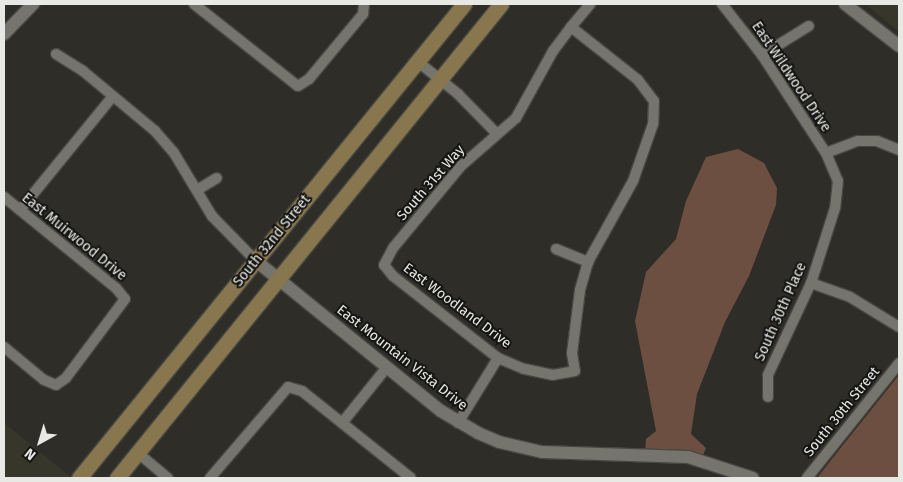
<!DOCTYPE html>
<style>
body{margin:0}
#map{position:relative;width:903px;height:482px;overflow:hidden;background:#2e2d27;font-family:"Fira Sans",sans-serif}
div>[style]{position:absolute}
.built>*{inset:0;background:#36362a}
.green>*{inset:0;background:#6d4f41}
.roads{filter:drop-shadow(1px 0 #484843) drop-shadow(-1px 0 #484843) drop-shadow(0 1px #484843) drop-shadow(0 -1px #484843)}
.minor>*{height:10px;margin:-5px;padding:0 5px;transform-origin:5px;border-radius:5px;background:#75756e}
.tertiary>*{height:12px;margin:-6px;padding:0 6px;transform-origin:6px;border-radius:6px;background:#75756e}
.secondary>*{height:15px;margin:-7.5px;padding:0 7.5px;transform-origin:7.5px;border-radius:7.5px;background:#88764e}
span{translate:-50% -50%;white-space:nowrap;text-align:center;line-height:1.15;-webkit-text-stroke:4px #151513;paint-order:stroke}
.street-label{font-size:14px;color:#e8e8e4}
.frame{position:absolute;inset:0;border:5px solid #e8e8e4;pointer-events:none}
.north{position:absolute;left:15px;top:417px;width:50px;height:50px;-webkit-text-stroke:4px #151513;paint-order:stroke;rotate:219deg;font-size:14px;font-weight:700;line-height:20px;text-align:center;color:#e8e8e4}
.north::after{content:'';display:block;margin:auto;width:18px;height:22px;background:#e8e8e4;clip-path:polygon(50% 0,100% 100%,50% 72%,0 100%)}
</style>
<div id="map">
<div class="built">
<div style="clip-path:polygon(865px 4px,899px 4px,899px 32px,891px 25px)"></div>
<div style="clip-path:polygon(4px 423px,72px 478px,4px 478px)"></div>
</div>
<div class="green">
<div style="clip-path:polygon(738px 149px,764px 163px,777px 188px,776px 205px,749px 276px,725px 322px,697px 394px,691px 434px,706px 448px,701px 460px,645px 455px,646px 439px,656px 431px,635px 321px,646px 272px,676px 239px,686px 201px,706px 157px)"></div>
<div style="clip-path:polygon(899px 375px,899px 478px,817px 478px,839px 450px)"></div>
</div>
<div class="roads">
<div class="minor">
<div style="left:194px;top:4px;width:132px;rotate:38.3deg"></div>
<div style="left:298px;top:86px;width:13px;rotate:-32deg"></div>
<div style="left:309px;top:79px;width:85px;rotate:-50.3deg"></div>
<div style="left:363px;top:14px;width:10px;rotate:-84deg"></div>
<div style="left:722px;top:4px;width:65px;rotate:51.9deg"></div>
<div style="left:762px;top:55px;width:117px;rotate:56.9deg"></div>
<div style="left:826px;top:153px;width:30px;rotate:67deg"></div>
<div style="left:838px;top:181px;width:27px;rotate:96deg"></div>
<div style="left:835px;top:208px;width:79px;rotate:107.7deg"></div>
<div style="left:811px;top:283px;width:102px;rotate:115.1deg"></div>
<div style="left:768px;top:375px;width:22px;rotate:90deg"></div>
<div style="left:571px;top:27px;width:85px;rotate:38.3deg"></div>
<div style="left:638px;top:80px;width:26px;rotate:53deg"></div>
<div style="left:654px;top:101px;width:23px;rotate:92deg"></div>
<div style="left:653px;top:124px;width:60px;rotate:109.3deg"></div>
<div style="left:633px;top:181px;width:93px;rotate:119.1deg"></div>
<div style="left:588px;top:262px;width:29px;rotate:106deg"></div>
<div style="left:580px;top:290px;width:64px;rotate:97.2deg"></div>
<div style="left:572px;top:353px;width:18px;rotate:81deg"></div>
<div style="left:575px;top:371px;width:22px;rotate:170deg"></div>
<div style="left:553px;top:375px;width:30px;rotate:-168deg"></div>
<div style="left:524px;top:369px;width:28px;rotate:-157deg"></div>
<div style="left:498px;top:358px;width:133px;rotate:-142deg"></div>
<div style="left:393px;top:276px;width:14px;rotate:-129deg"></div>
<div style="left:384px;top:265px;width:19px;rotate:-62deg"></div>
<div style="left:393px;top:248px;width:107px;rotate:-50.3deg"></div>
<div style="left:461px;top:166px;width:73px;rotate:-41.1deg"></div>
<div style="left:516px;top:118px;width:77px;rotate:-61.1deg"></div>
<div style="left:553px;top:51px;width:30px;rotate:-53deg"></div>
<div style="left:571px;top:27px;width:30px;rotate:-50deg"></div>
<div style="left:56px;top:54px;width:32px;rotate:32deg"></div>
<div style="left:83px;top:71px;width:94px;rotate:39.8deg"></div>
<div style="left:155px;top:131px;width:29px;rotate:49deg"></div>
<div style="left:174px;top:153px;width:74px;rotate:58.9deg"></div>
<div style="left:212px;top:216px;width:62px;rotate:45.7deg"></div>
<div style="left:762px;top:55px;width:55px;rotate:-31.7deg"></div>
<div style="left:417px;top:61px;width:53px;rotate:38.8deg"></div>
<div style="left:458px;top:94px;width:56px;rotate:45.7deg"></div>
<div style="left:826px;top:153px;width:34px;rotate:-21deg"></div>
<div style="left:858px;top:141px;width:19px"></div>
<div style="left:877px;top:141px;width:24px;rotate:22deg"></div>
<div style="left:197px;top:190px;width:23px;rotate:-31deg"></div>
<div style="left:4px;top:197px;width:144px;rotate:39.1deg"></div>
<div style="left:116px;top:288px;width:14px;rotate:51deg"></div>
<div style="left:125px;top:299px;width:99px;rotate:126.8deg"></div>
<div style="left:66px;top:378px;width:12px;rotate:145deg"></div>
<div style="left:56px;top:385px;width:13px;rotate:-157deg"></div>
<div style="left:44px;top:380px;width:52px;rotate:-140.5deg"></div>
<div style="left:20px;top:210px;width:147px;rotate:-50.8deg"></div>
<div style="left:556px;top:249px;width:35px;rotate:22deg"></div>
<div style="left:811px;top:283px;width:41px;rotate:19.7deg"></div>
<div style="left:850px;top:297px;width:57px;rotate:31.5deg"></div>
<div style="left:342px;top:423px;width:72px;rotate:-51.2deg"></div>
<div style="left:458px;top:423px;width:76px;rotate:-58.4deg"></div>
<div style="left:138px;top:453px;width:39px;rotate:40deg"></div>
<div style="left:210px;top:478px;width:120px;rotate:-49.4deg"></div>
<div style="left:288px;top:387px;width:15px;rotate:16deg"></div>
<div style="left:302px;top:391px;width:139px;rotate:38.6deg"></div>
<div style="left:807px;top:478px;width:147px;rotate:-51.3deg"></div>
</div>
<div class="tertiary">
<div style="left:845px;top:4px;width:68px;rotate:37.9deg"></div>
<div style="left:4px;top:34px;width:42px;rotate:-46deg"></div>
<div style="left:255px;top:260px;width:240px;rotate:39.1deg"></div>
<div style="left:441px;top:411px;width:43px;rotate:30.7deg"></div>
<div style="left:478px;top:433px;width:23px;rotate:23deg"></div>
<div style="left:499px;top:442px;width:44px;rotate:13.1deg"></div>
<div style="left:542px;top:452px;width:146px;rotate:2deg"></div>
<div style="left:688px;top:457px;width:68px;rotate:17.9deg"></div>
</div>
<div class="secondary">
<div style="left:79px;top:478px;width:611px;rotate:-50.92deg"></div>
<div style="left:117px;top:478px;width:610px;rotate:-50.99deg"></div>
</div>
</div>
<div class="street-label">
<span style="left:791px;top:77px;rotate:56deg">East Wildwood Drive</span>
<span style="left:431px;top:183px;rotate:-49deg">South 31st Way</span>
<span style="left:74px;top:237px;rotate:39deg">East Muirwood Drive</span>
<span style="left:272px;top:241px;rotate:-51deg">South 32nd Street</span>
<span style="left:457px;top:306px;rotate:37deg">East Woodland Drive</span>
<span style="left:781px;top:312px;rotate:-66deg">South 30th Place</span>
<span style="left:402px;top:358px;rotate:38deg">East Mountain Vista Drive</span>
<span style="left:842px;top:412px;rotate:-51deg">South 30th Street</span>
</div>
<div class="frame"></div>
<div class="north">N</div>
</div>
